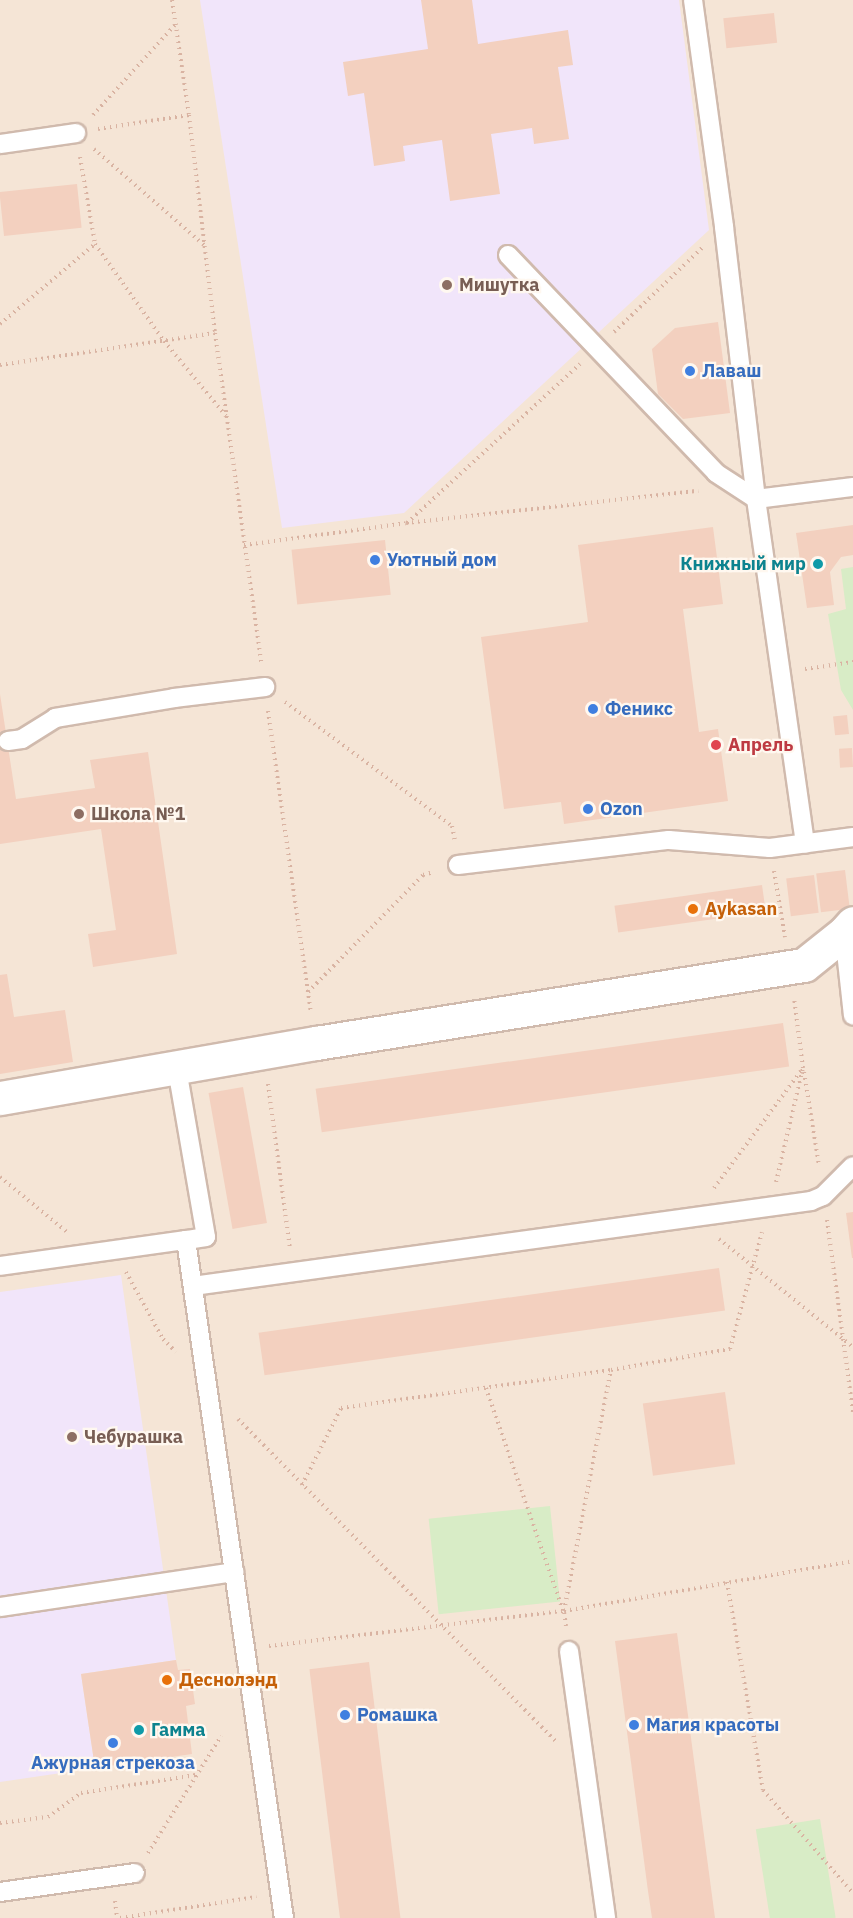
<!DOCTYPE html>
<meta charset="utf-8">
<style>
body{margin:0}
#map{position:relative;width:853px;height:1918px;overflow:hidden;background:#fdf4e8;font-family:"IBM Plex Sans",sans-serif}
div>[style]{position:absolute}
.residential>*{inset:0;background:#f5e5d6;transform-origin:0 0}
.education>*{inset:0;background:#f1e5fa}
.green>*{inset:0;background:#d8ecc6;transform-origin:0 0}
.building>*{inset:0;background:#f3d0bf;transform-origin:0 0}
.path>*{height:4px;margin-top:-2px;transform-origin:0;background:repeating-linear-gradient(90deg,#d9b3a2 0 1.5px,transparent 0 6px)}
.roads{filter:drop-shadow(2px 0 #d0baad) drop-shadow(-2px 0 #d0baad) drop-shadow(0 2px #d0baad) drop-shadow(0 -2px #d0baad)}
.lane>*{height:18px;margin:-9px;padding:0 9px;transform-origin:9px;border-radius:9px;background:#fff}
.street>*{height:33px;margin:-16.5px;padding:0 16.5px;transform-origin:16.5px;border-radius:16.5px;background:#fff}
.dots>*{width:16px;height:16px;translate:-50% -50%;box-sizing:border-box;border:3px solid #fff8f0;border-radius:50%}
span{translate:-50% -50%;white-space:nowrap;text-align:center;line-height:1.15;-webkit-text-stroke:4.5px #fff8f0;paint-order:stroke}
.education-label{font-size:18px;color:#785e54;font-weight:700}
.left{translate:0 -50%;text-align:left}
.shop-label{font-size:18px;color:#366cbe;font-weight:700}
.culture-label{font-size:18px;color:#0d838f;font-weight:700}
.right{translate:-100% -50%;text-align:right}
.health-label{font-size:18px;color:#be3a42;font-weight:700}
.food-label{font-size:18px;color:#c56008;font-weight:700}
</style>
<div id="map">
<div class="residential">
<div style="left:0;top:0;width:853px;height:1918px"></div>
</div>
<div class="education">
<div style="clip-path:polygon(200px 0,679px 0,709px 230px,404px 513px,282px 528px)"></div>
<div style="clip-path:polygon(121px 1275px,176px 1660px,81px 1674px,95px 1768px,0 1782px,0 1292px)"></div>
</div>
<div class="green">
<div style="clip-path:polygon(853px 567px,853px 710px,841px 690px,828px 614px,846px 609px,841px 569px)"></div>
<div style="left:550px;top:1506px;width:96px;height:122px;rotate:84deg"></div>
<div style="left:820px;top:1819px;width:100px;height:65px;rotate:81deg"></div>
</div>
<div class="building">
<div style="clip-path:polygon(421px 0,472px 0,478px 44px,568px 30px,573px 65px,558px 67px,569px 139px,534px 144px,532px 128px,491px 134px,500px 194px,450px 201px,442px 140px,403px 146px,405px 161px,374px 166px,364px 93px,348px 96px,343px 62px,428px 49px)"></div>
<div style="left:774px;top:13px;width:30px;height:51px;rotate:84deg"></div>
<div style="left:77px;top:184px;width:44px;height:78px;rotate:84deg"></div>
<div style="clip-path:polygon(718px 322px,730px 413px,683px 419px,658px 394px,652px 349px,675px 328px)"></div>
<div style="clip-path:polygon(853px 525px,853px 555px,841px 557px,830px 572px,834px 605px,807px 608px,796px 533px)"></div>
<div style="clip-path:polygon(713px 527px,723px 604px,683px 609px,699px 732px,718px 729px,728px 801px,564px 824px,561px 802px,504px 809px,481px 637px,588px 622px,578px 545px)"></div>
<div style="left:385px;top:540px;width:55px;height:94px;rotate:84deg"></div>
<div style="clip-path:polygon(0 694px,16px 799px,95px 788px,90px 760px,148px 752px,177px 954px,93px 967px,88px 934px,116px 930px,101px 829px,0 844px)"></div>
<div style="left:847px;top:715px;width:19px;height:14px;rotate:84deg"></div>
<div style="left:852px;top:748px;width:19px;height:13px;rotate:87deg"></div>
<div style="left:845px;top:870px;width:39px;height:29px;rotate:83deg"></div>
<div style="left:814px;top:875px;width:38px;height:28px;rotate:83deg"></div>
<div style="left:762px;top:885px;width:27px;height:149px;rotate:82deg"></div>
<div style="clip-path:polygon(7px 974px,14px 1017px,65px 1010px,73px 1062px,0 1074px,0 975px)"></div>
<div style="left:783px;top:1023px;width:44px;height:472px;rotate:82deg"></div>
<div style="left:243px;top:1087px;width:138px;height:35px;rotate:80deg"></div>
<div style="clip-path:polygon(853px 1212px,853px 1258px,852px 1258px,846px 1213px)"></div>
<div style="left:719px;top:1268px;width:43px;height:465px;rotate:82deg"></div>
<div style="left:725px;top:1392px;width:73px;height:83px;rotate:82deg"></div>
<div style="clip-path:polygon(677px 1633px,715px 1918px,652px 1918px,648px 1891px,615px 1641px)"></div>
<div style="clip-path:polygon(176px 1660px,178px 1670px,190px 1669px,195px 1704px,186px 1706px,192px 1754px,95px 1768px,81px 1674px)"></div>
<div style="left:369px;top:1662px;width:258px;height:60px;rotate:83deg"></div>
</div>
<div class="path">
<div style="left:172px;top:0;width:116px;rotate:81.6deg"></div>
<div style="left:189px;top:115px;width:220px;rotate:83.2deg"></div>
<div style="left:215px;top:333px;width:332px;rotate:82deg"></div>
<div style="left:93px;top:115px;width:122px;rotate:-47.7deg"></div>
<div style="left:98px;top:129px;width:92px;rotate:-8.7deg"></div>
<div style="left:94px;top:149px;width:146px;rotate:41.1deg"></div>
<div style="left:80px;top:157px;width:88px;rotate:80.2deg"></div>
<div style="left:95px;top:244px;width:119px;rotate:54.6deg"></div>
<div style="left:164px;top:341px;width:97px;rotate:50.4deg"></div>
<div style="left:0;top:324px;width:124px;rotate:-40.1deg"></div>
<div style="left:614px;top:332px;width:122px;rotate:-43.7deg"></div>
<div style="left:0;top:365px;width:217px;rotate:-8.5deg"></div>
<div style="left:407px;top:523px;width:235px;rotate:-42.6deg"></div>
<div style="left:244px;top:545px;width:163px;rotate:-7.7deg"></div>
<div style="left:406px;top:523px;width:294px;rotate:-6.3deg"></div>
<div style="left:805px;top:669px;width:49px;rotate:-8.3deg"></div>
<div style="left:285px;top:702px;width:208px;rotate:36.6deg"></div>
<div style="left:452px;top:826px;width:15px;rotate:79deg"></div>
<div style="left:268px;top:711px;width:305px;rotate:81.9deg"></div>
<div style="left:774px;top:871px;width:67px;rotate:80.5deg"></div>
<div style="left:308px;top:992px;width:164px;rotate:-45.5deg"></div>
<div style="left:423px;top:875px;width:11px;rotate:-15deg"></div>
<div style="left:804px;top:1072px;width:95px;rotate:80.9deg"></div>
<div style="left:268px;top:1084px;width:166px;rotate:82.4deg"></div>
<div style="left:0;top:1177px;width:87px;rotate:39.4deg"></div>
<div style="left:776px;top:1182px;width:117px;rotate:-76.7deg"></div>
<div style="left:803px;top:1068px;width:71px;rotate:-97.3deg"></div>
<div style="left:714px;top:1188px;width:146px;rotate:-53.4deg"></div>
<div style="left:827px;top:1220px;width:195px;rotate:82.3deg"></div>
<div style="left:719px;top:1239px;width:172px;rotate:38.9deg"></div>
<div style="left:126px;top:1272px;width:77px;rotate:61.1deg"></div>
<div style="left:163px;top:1339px;width:18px;rotate:45deg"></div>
<div style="left:486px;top:1388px;width:235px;rotate:70.9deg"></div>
<div style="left:238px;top:1419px;width:452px;rotate:45.4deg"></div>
<div style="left:302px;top:1485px;width:86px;rotate:-63.1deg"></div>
<div style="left:341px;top:1408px;width:273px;rotate:-8deg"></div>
<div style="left:727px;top:1582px;width:211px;rotate:80.2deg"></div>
<div style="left:763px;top:1790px;width:137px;rotate:48.9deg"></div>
<div style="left:566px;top:1626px;width:15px;rotate:-98deg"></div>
<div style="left:564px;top:1611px;width:246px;rotate:-79deg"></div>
<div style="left:611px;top:1370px;width:121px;rotate:-10deg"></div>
<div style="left:730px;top:1349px;width:121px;rotate:-74.7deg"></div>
<div style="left:269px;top:1646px;width:297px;rotate:-6.8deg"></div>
<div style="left:564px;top:1611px;width:293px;rotate:-9.8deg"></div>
<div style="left:0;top:1823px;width:48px;rotate:-7.1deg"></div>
<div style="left:48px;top:1817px;width:41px;rotate:-36deg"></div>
<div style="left:81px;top:1793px;width:116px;rotate:-8.9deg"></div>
<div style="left:148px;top:1853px;width:138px;rotate:-58deg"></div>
<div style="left:115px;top:1901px;width:17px;rotate:83deg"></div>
<div style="left:120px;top:1918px;width:138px;rotate:-8.8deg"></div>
</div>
<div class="roads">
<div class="lane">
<div style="left:693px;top:0;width:229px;rotate:82.2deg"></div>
<div style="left:724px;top:227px;width:274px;rotate:83.3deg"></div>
<div style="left:756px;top:499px;width:98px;rotate:-7.1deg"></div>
<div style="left:0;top:144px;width:77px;rotate:-8.2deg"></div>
<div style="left:508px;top:255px;width:301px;rotate:46.3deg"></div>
<div style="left:716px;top:473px;width:48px;rotate:33deg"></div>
<div style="left:756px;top:499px;width:348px;rotate:81.9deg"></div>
<div style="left:8px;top:741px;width:14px;rotate:-8deg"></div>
<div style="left:22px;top:739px;width:39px;rotate:-32deg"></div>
<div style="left:55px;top:718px;width:121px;rotate:-9.5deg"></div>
<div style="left:174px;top:698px;width:92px;rotate:-6.9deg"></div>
<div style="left:458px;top:865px;width:212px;rotate:-6.8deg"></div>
<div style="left:669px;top:840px;width:101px;rotate:4.5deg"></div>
<div style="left:770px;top:848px;width:84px;rotate:-7.5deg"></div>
<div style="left:844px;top:933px;width:83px;rotate:83.8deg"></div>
<div style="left:177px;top:1069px;width:170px;rotate:80.2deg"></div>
<div style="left:206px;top:1237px;width:20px;rotate:171deg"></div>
<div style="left:0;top:1266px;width:188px;rotate:-8deg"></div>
<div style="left:186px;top:1240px;width:685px;rotate:81.78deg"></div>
<div style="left:193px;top:1286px;width:624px;rotate:-7.83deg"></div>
<div style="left:811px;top:1201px;width:13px;rotate:-23deg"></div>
<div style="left:823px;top:1196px;width:42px;rotate:-45deg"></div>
<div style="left:0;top:1607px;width:237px;rotate:-8.5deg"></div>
<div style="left:569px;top:1651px;width:270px;rotate:82.1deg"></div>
<div style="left:0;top:1892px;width:136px;rotate:-8deg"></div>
</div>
<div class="street">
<div style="left:0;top:1098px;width:321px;rotate:-9.9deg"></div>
<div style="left:316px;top:1043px;width:494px;rotate:-9.1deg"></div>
<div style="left:804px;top:965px;width:51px;rotate:-38.7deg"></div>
<div style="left:844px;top:933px;width:13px;rotate:-48deg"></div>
</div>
</div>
<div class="dots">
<div style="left:447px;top:285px;background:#8d6e63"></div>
<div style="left:690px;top:371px;background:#3f7fe0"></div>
<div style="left:375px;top:560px;background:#3f7fe0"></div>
<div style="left:818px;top:564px;background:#0f9aa8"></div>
<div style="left:593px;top:709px;background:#3f7fe0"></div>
<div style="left:716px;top:745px;background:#e0444e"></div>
<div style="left:588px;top:809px;background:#3f7fe0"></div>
<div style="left:79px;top:814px;background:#8d6e63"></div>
<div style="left:693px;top:909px;background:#e8710a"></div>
<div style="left:72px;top:1437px;background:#8d6e63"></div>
<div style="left:167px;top:1680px;background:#e8710a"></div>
<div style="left:345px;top:1715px;background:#3f7fe0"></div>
<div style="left:634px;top:1725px;background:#3f7fe0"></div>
<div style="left:139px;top:1730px;background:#0f9aa8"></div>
<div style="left:113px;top:1743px;background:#3f7fe0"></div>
</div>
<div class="education-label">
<span class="left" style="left:459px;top:285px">Мишутка</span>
<span class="left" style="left:91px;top:814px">Школа №1</span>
<span class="left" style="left:84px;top:1437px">Чебурашка</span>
</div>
<div class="shop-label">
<span class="left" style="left:702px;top:371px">Лаваш</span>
<span class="left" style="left:387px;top:560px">Уютный дом</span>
<span class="left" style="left:605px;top:709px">Феникс</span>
<span class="left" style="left:600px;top:809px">Ozon</span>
<span class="left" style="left:357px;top:1715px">Ромашка</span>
<span class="left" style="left:646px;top:1725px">Магия красоты</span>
<span style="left:113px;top:1763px">Ажурная стрекоза</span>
</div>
<div class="culture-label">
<span class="right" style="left:806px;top:564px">Книжный мир</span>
<span class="left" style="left:151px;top:1730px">Гамма</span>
</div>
<div class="health-label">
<span class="left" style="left:728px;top:745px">Апрель</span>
</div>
<div class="food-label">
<span class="left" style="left:705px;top:909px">Aykasan</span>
<span class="left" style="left:179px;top:1680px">Деснолэнд</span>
</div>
</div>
